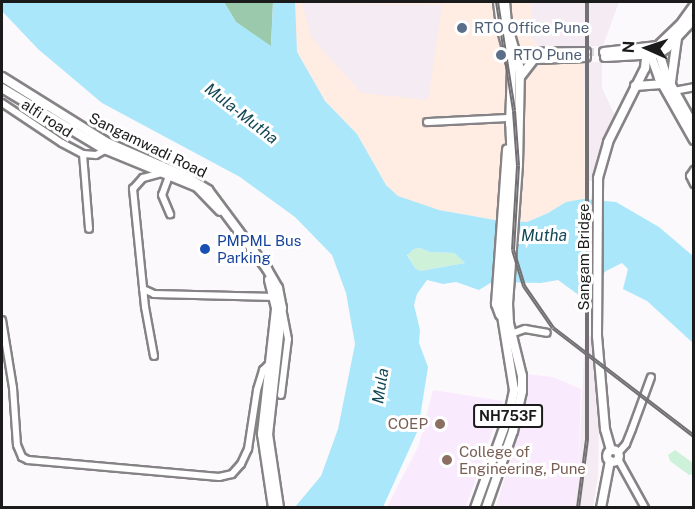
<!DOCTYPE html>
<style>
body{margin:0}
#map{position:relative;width:695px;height:509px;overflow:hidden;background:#fcf9fc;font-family:"Public Sans",sans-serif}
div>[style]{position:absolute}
.commercial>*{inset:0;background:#ffece2}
.built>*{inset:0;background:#f4ebf3}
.education>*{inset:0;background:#faeafd}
.green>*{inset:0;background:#cef1d9}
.forest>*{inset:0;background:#9acaab}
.water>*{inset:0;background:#aae7fb}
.major-tunnel>*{height:8px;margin-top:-4px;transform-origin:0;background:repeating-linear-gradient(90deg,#dad8da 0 8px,transparent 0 12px)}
.roads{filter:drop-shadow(2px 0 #868386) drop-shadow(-2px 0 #868386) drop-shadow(0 2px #868386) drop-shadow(0 -2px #868386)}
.minor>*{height:6px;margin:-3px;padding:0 3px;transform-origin:3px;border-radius:3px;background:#fff}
.major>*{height:8px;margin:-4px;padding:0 4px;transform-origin:4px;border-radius:4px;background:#fff}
.major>.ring{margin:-4px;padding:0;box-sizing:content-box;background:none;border:8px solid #fff;border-radius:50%}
.highway>*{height:8px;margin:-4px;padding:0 4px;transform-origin:4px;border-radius:4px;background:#fff}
.rail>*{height:4px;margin-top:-2px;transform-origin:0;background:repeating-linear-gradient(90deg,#fff 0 4.5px,#727072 0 9px);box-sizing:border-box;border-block:2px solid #727072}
.dots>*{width:16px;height:16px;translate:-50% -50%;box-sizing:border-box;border:3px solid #fff;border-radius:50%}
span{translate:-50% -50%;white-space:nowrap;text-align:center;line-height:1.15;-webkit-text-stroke:6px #fff;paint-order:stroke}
.shield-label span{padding:2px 4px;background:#fff;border:2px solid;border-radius:4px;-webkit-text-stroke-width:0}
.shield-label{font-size:14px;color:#1c1b1c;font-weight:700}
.service-label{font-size:15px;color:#4e5e75}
.left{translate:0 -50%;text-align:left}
.street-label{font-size:15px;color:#1c1b1c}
.transit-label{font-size:15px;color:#164399}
.education-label{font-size:15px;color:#785e54}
.right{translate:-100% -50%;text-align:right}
.water-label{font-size:16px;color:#134755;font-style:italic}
.frame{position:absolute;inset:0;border:3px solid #1c1b1c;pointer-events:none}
.north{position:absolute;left:617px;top:18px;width:60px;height:60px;-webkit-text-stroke:4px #fff;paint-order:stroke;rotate:273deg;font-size:16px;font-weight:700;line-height:24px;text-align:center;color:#1c1b1c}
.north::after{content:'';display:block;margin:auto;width:21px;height:27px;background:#1c1b1c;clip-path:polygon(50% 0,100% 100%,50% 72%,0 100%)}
</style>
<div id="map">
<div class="commercial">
<div style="clip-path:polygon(141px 2px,532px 2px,532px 39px,541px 48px,584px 47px,585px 200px,566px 202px,548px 213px,527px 222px,495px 220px,438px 210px,398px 196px,386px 185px,357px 134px,325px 101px)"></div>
</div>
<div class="built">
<div style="clip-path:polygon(532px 2px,619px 2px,603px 46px,541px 48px,532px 39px)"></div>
<div style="clip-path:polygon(302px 3px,442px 5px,428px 100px,361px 93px,311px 37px)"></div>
<div style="clip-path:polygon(584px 62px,602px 62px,602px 88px,617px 120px,600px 150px,594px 181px,586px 181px)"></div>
<div style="clip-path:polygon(585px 336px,594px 336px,599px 422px,598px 476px,593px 507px,573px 508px,578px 483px)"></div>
</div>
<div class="education">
<div style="clip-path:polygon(527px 374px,553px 377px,581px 389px,578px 483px,573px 507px,496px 507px,525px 410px)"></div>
<div style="clip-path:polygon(433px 390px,503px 401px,466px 507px,387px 507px,419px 445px)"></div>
</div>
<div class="green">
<div style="clip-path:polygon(420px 248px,430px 252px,454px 253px,465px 263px,420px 271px,415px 268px,407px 254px,414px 249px)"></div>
<div style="clip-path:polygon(675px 450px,693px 463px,693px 474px,689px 475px,670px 461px,668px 455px)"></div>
</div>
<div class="forest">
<div style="clip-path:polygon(224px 2px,273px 2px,271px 47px,236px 22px)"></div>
</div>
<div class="water">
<div style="clip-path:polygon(evenodd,2px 2px,224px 2px,236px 22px,271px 46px,273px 2px,295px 2px,297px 52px,325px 101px,357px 134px,386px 185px,398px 196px,439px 210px,495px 220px,527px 222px,548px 213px,566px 202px,583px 199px,616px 202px,659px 227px,693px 256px,693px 343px,647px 301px,623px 289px,628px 269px,622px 263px,606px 271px,580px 296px,558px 280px,541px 283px,492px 282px,479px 290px,456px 282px,443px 284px,427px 280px,417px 294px,414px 305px,420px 330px,419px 343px,428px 367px,418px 430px,383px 507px,295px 507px,321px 476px,338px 429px,355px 344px,346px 293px,332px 255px,295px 217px,240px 177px,102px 103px,38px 49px,2px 11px,2px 2px,420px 248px,430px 252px,454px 253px,465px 263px,420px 271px,415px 268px,407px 255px,414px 249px,420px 248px)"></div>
</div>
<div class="major-tunnel">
<div style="left:586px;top:52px;width:18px"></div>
</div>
<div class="roads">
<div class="minor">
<div style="left:674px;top:91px;width:20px;rotate:-11deg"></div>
<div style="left:2px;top:103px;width:72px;rotate:33.7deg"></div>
<div style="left:62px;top:143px;width:24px;rotate:28deg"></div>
<div style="left:83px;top:154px;width:13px;rotate:4deg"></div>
<div style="left:96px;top:155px;width:13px;rotate:-29deg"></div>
<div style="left:427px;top:122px;width:83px;rotate:-2.8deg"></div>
<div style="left:83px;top:154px;width:75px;rotate:85.4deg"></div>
<div style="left:694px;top:170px;width:7px;rotate:124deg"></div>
<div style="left:690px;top:176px;width:9px;rotate:63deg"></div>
<div style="left:169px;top:176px;width:20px;rotate:110deg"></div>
<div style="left:162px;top:195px;width:21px;rotate:67deg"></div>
<div style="left:143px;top:289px;width:12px;rotate:24deg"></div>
<div style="left:154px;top:294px;width:122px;rotate:1.4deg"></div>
<div style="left:2px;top:320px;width:69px;rotate:80.8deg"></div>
<div style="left:13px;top:388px;width:57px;rotate:86deg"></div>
<div style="left:17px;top:445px;width:13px;rotate:67deg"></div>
<div style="left:22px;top:457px;width:7px;rotate:27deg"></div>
<div style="left:28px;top:460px;width:192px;rotate:5.1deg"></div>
<div style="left:219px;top:477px;width:13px;rotate:-13deg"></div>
<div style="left:232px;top:474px;width:13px;rotate:-48deg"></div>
<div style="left:241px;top:464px;width:17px;rotate:-65deg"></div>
<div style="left:248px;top:449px;width:60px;rotate:-81.3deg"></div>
<div style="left:257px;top:390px;width:21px;rotate:-73deg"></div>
<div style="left:263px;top:370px;width:8px;rotate:-45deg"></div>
<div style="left:511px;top:334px;width:15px;rotate:-20deg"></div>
<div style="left:525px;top:329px;width:22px;rotate:10deg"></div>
<div style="left:154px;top:356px;width:50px;rotate:-100.4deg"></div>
<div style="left:145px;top:307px;width:119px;rotate:-95.8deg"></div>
<div style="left:133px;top:189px;width:15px;rotate:-48deg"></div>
<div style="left:143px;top:178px;width:20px;rotate:-15deg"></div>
<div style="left:281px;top:395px;width:56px;rotate:-82.9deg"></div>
<div style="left:288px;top:339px;width:26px;rotate:-101deg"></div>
<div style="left:618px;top:453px;width:12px;rotate:-48deg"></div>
<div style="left:626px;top:444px;width:16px;rotate:-68deg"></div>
<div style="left:632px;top:429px;width:55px;rotate:-69.9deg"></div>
<div style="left:618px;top:459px;width:56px;rotate:61.1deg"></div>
</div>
<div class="major">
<div style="left:658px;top:49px;width:28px;rotate:73deg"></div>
<div style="left:666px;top:76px;width:57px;rotate:60.8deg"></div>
<div style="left:604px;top:52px;width:54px;rotate:-6.3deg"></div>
<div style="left:658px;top:46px;width:30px;rotate:-44deg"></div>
<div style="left:680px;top:25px;width:24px;rotate:-54deg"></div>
<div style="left:509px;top:53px;width:77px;rotate:-0.7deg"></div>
<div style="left:650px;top:53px;width:27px;rotate:70deg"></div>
<div style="left:659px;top:78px;width:71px;rotate:60.6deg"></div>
<div style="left:605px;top:57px;width:53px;rotate:-3.2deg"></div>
<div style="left:658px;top:54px;width:11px;rotate:-34deg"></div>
<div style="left:667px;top:48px;width:40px;rotate:-47deg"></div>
<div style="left:512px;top:60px;width:74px;rotate:-2.3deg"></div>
<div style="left:2px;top:77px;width:125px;rotate:31.9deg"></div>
<div style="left:108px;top:143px;width:84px;rotate:23.2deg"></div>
<div style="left:185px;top:176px;width:27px;rotate:31deg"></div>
<div style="left:208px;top:190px;width:99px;rotate:53.2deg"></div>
<div style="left:267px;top:269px;width:22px;rotate:60deg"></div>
<div style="left:278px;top:288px;width:20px;rotate:79deg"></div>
<div style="left:282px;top:308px;width:127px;rotate:96.3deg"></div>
<div style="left:268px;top:434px;width:75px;rotate:81.5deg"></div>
<div style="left:671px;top:82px;width:44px;rotate:-82.2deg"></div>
<div style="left:635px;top:86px;width:27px;rotate:-4deg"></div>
<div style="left:2px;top:88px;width:117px;rotate:31deg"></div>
<div style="left:102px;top:148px;width:103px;rotate:22.3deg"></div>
<div style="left:197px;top:187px;width:33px;rotate:46deg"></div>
<div style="left:269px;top:280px;width:30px;rotate:76deg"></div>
<div style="left:276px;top:309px;width:126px;rotate:96.4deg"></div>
<div style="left:262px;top:434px;width:75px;rotate:81.5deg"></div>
<div class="ring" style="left:607px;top:450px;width:4px;height:4px"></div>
<div style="left:611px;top:450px;width:22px;rotate:-106deg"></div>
<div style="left:605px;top:429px;width:93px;rotate:-94.9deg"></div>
<div style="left:597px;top:336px;width:158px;rotate:-89.6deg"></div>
<div style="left:598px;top:178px;width:37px;rotate:-74deg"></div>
<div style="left:608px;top:142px;width:83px;rotate:-63.4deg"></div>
<div style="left:645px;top:68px;width:19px;rotate:-84deg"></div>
<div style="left:601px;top:508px;width:48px;rotate:-79.2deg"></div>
</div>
<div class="highway">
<div style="left:498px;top:2px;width:24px;rotate:83deg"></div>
<div style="left:501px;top:26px;width:43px;rotate:75.3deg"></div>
<div style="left:512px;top:68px;width:56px;rotate:92deg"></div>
<div style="left:520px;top:77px;width:23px;rotate:-52deg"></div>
<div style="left:500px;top:315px;width:12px;rotate:-110deg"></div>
<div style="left:496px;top:304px;width:155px;rotate:-85.9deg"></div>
<div style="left:475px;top:508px;width:100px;rotate:-70.1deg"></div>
<div style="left:509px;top:414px;width:25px;rotate:-78deg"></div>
<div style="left:514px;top:390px;width:75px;rotate:-99.2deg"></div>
<div style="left:502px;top:316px;width:151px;rotate:-86.2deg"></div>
<div style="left:512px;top:165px;width:47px;rotate:-92.4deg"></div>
<div style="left:486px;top:508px;width:82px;rotate:-70.7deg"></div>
<div style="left:513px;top:431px;width:41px;rotate:-77.3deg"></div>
<div style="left:522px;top:391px;width:15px;rotate:-90deg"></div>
<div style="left:522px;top:376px;width:55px;rotate:-103.8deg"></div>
<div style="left:509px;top:323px;width:19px;rotate:-93deg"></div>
<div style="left:508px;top:304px;width:139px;rotate:-85.9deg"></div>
<div style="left:518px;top:165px;width:96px;rotate:-88.8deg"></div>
<div style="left:520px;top:69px;width:47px;rotate:-106.1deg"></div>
<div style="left:507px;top:24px;width:22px;rotate:-95deg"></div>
</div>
</div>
<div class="rail">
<div style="left:497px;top:2px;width:110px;rotate:81.1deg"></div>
<div style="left:514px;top:111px;width:55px;rotate:85.8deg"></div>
<div style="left:518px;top:166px;width:84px;rotate:93.4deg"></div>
<div style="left:513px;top:250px;width:38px;rotate:73deg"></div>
<div style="left:524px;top:286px;width:51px;rotate:55.4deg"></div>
<div style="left:553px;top:328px;width:178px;rotate:37.5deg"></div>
<div style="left:578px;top:508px;width:69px;rotate:-82.5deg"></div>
<div style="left:587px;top:440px;width:438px;rotate:-90deg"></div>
</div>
<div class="dots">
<div style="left:462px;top:28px;background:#5c6f8a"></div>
<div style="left:501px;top:55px;background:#5c6f8a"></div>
<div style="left:205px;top:249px;background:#1a4fb4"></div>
<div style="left:440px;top:424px;background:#8d6e63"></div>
<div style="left:447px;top:460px;background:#8d6e63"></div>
</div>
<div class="shield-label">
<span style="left:508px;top:416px">NH753F</span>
</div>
<div class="service-label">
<span class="left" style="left:474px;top:28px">RTO Office Pune</span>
<span class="left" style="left:513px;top:55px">RTO Pune</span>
</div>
<div class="street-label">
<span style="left:47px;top:118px;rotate:33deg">alfi road</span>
<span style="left:148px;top:145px;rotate:26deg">Sangamwadi Road</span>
<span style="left:584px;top:257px;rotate:-90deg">Sangam Bridge</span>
</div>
<div class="transit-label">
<span class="left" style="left:217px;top:249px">PMPML Bus<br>Parking</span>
</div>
<div class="education-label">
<span class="right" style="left:428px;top:424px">COEP</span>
<span class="left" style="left:459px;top:460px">College of<br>Engineering, Pune</span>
</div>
<div class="water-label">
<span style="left:241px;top:114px;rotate:38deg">Mula-Mutha</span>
<span style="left:544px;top:236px">Mutha</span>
<span style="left:381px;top:386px;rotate:-81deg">Mula</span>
</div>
<div class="frame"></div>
<div class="north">N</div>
</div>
